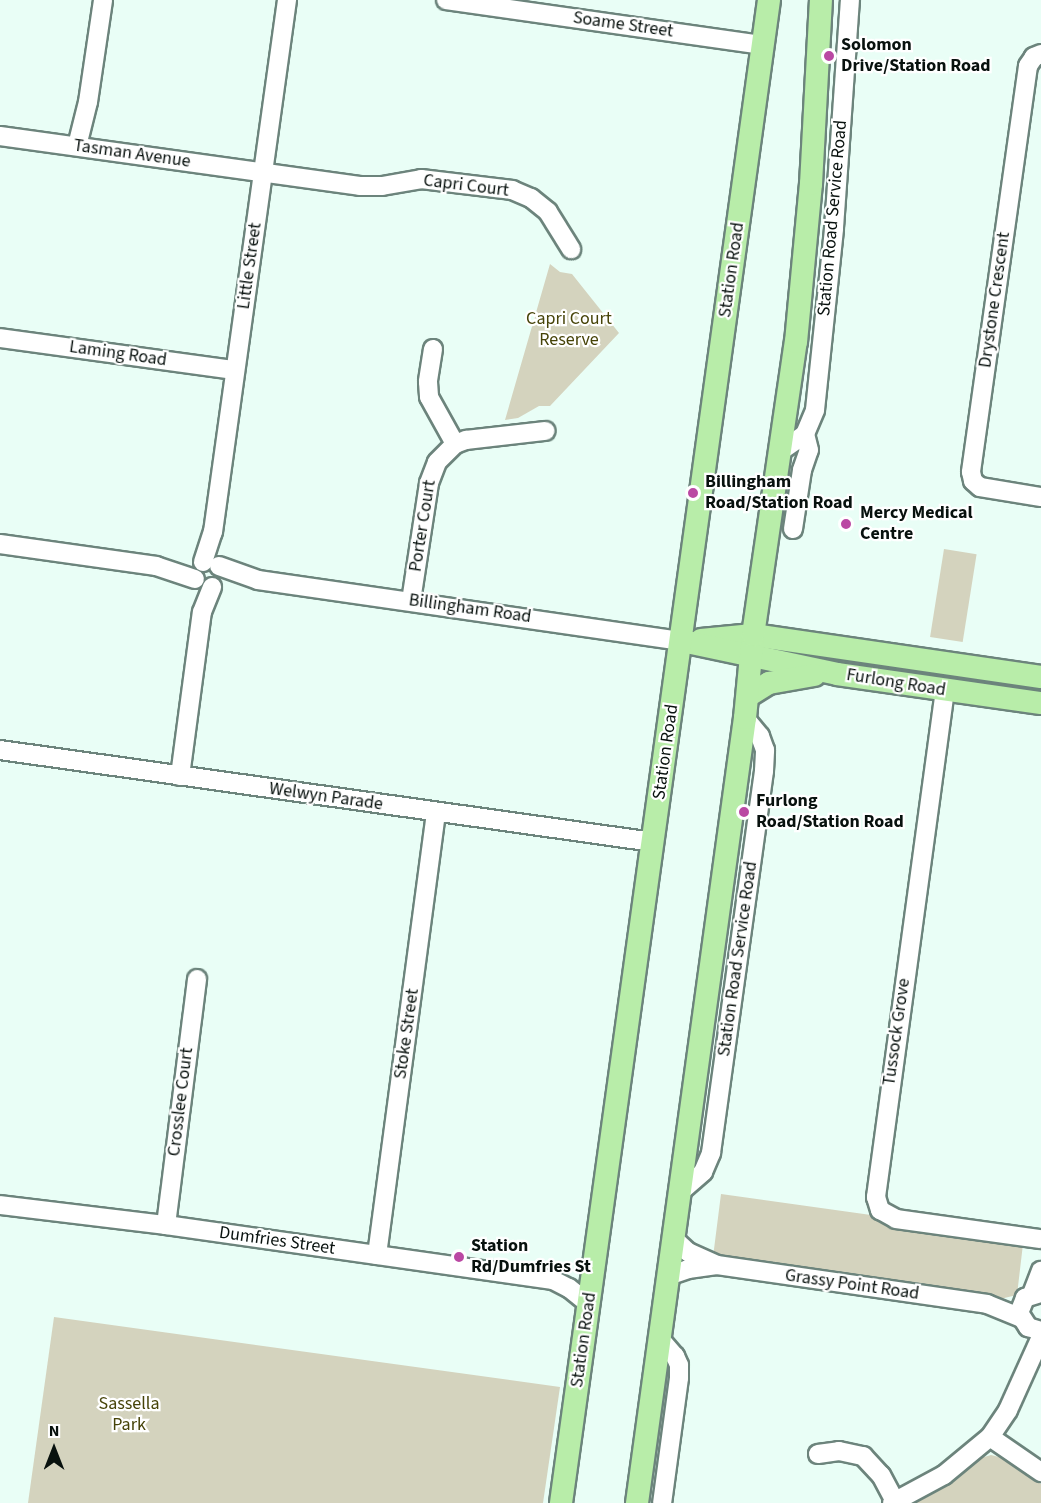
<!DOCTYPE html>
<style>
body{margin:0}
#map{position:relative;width:1041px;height:1503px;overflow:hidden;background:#e9fef6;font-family:"Source Sans 3",sans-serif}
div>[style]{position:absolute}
.green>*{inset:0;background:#d4d3be;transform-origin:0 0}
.roads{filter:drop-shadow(2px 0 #6c847c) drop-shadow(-2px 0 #6c847c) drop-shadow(0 2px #6c847c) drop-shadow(0 -2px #6c847c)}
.minor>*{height:18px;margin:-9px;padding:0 9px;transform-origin:9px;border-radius:9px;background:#fff}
.major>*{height:22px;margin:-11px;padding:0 11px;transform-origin:11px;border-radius:11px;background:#b8eda9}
.dots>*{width:16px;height:16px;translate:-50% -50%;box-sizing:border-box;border:3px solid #fff;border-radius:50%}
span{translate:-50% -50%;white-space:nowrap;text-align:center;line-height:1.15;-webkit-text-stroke:4.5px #fff;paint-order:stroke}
.street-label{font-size:18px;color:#08110e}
.poi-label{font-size:18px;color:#08110e;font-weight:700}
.left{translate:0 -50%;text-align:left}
.park-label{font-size:18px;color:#464308}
.north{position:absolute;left:24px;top:1419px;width:60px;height:60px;-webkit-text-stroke:4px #fff;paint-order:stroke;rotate:0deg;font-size:16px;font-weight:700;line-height:24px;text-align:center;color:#08110e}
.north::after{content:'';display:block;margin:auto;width:21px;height:27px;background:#08110e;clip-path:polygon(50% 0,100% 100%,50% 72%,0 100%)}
</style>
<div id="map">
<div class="green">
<div style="clip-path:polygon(550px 264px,560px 272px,572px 274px,619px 333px,550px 406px,539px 406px,518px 418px,505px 420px)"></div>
<div style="left:944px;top:549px;width:33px;height:89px;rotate:9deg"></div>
<div style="clip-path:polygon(721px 1194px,871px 1215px,880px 1223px,890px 1226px,1023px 1244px,1017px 1295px,1000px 1299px,713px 1257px)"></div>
<div style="clip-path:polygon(54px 1317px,560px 1387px,543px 1503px,28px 1503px)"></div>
<div style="clip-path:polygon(991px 1455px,999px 1457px,1041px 1484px,1041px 1503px,908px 1503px,925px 1498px,956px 1480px,981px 1458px)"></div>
</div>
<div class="roads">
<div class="minor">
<div style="left:446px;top:0;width:320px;rotate:8.1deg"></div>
<div style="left:1041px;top:54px;width:8px;rotate:157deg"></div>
<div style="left:1034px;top:57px;width:11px;rotate:124deg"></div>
<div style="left:1028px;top:66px;width:410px;rotate:98deg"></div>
<div style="left:971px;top:472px;width:9px;rotate:77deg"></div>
<div style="left:973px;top:481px;width:9px;rotate:41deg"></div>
<div style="left:980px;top:487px;width:62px;rotate:9.3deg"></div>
<div style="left:0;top:136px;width:363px;rotate:7.9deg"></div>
<div style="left:360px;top:186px;width:22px"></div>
<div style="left:382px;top:186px;width:40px;rotate:-10deg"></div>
<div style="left:421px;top:179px;width:92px;rotate:6.9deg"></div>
<div style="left:512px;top:190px;width:21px;rotate:23deg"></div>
<div style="left:531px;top:198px;width:22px;rotate:39deg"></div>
<div style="left:548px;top:212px;width:44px;rotate:58.1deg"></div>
<div style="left:77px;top:146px;width:45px;rotate:-76deg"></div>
<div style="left:88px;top:102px;width:103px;rotate:-81.6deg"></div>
<div style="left:0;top:338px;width:237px;rotate:7.8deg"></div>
<div style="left:433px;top:349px;width:33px;rotate:99deg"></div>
<div style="left:428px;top:382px;width:15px;rotate:86deg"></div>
<div style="left:429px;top:397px;width:54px;rotate:61deg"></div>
<div style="left:781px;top:451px;width:29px;rotate:-35deg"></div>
<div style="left:805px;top:434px;width:26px;rotate:-67deg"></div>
<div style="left:815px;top:410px;width:183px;rotate:-84deg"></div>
<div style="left:834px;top:228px;width:229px;rotate:-86deg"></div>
<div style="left:793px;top:529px;width:60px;rotate:-81.3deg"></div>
<div style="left:802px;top:470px;width:21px;rotate:-71deg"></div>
<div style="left:809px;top:450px;width:16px;rotate:-104deg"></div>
<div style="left:0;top:544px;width:158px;rotate:8deg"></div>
<div style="left:156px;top:566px;width:41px;rotate:18.4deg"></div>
<div style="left:203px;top:562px;width:32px;rotate:-72deg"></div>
<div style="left:213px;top:532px;width:537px;rotate:-82.08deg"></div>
<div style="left:219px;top:566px;width:41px;rotate:19.7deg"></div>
<div style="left:258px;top:580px;width:428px;rotate:8.2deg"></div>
<div style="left:411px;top:601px;width:119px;rotate:-81.3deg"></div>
<div style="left:429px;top:483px;width:22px;rotate:-69deg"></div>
<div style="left:437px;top:462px;width:25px;rotate:-45deg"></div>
<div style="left:455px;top:444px;width:12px;rotate:-20deg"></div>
<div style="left:466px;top:440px;width:80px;rotate:-6.5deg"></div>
<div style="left:945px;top:690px;width:512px;rotate:97.75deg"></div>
<div style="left:876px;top:1197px;width:14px;rotate:73deg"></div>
<div style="left:880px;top:1210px;width:18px;rotate:29deg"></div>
<div style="left:896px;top:1219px;width:146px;rotate:7.9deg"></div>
<div style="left:0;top:750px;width:659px;rotate:8.02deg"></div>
<div style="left:180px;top:776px;width:165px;rotate:-82.4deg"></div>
<div style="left:202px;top:612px;width:27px;rotate:-68deg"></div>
<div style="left:679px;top:1193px;width:32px;rotate:-41deg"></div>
<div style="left:703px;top:1172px;width:21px;rotate:-67deg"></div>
<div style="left:711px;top:1153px;width:386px;rotate:-82.1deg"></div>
<div style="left:764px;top:771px;width:21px;rotate:-87deg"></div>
<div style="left:765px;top:750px;width:15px;rotate:-110deg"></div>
<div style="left:760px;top:736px;width:23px;rotate:-130deg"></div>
<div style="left:0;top:1205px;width:167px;rotate:6.9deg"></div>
<div style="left:166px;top:1225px;width:391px;rotate:8.1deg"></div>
<div style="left:553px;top:1280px;width:18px;rotate:27deg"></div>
<div style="left:569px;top:1288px;width:26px;rotate:39deg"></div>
<div style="left:166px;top:1225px;width:248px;rotate:-82.8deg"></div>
<div style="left:673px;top:1238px;width:21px;rotate:43deg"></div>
<div style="left:688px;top:1252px;width:30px;rotate:24deg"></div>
<div style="left:377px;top:1255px;width:446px;rotate:-82.4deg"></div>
<div style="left:668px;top:1276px;width:21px;rotate:-19deg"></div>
<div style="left:688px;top:1269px;width:29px;rotate:-8deg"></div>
<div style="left:717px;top:1265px;width:273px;rotate:8.2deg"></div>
<div style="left:987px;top:1304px;width:35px;rotate:22deg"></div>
<div style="left:1041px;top:1293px;width:17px;rotate:163deg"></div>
<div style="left:1025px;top:1298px;width:16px;rotate:112deg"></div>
<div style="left:1019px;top:1313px;width:17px;rotate:57deg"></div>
<div style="left:1028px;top:1327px;width:14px;rotate:17deg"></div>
<div style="left:1032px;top:1294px;width:25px;rotate:-69deg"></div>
<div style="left:660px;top:1339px;width:23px;rotate:49deg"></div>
<div style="left:675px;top:1356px;width:10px;rotate:66deg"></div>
<div style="left:679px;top:1365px;width:13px;rotate:90deg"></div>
<div style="left:679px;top:1378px;width:126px;rotate:97.7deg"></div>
<div style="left:990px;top:1437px;width:62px;rotate:34.5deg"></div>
<div style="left:818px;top:1454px;width:21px;rotate:-8deg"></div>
<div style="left:839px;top:1451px;width:25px;rotate:12deg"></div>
<div style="left:863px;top:1456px;width:26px;rotate:47deg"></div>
<div style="left:881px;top:1475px;width:30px;rotate:62deg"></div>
<div style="left:892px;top:1503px;width:59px;rotate:-28.3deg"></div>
<div style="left:944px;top:1475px;width:60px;rotate:-39.6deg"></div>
<div style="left:990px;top:1437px;width:32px;rotate:-56deg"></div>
<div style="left:1008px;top:1410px;width:80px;rotate:-65.7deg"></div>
</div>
<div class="major">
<div style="left:701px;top:640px;width:52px;rotate:-5.5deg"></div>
<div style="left:753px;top:635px;width:291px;rotate:8.3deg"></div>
<div style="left:682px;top:641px;width:158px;rotate:12deg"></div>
<div style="left:837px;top:674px;width:206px;rotate:8.1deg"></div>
<div style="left:748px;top:696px;width:25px;rotate:-32deg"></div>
<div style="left:769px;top:683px;width:46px;rotate:-10.1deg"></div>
<div style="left:561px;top:1503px;width:1517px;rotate:-82.12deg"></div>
<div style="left:637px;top:1503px;width:792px;rotate:-82.17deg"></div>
<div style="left:745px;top:718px;width:83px;rotate:-84.5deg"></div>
<div style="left:753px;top:635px;width:296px;rotate:-81.7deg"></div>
<div style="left:796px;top:342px;width:159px;rotate:-84.6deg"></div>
<div style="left:811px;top:184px;width:184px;rotate:-86.9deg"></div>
</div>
</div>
<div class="dots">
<div style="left:829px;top:56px;background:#ba48a3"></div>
<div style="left:693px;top:493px;background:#ba48a3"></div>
<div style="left:846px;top:524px;background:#ba48a3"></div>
<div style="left:744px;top:812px;background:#ba48a3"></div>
<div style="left:459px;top:1257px;background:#ba48a3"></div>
</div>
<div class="street-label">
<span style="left:623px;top:25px;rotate:8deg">Soame Street</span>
<span style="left:132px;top:154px;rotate:8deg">Tasman Avenue</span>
<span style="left:466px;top:186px;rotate:7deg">Capri Court</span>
<span style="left:833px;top:218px;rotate:-85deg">Station Road Service Road</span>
<span style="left:250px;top:266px;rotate:-82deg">Little Street</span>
<span style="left:732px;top:270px;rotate:-82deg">Station Road</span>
<span style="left:995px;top:300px;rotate:-82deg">Drystone Crescent</span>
<span style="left:118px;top:354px;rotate:8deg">Laming Road</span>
<span style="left:423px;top:526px;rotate:-81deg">Porter Court</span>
<span style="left:470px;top:609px;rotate:8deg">Billingham Road</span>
<span style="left:896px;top:683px;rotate:9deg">Furlong Road</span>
<span style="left:666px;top:752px;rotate:-82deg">Station Road</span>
<span style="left:326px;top:797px;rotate:8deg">Welwyn Parade</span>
<span style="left:738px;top:959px;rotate:-82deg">Station Road Service Road</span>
<span style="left:897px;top:1032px;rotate:-82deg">Tussock Grove</span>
<span style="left:407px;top:1034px;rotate:-82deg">Stoke Street</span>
<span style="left:181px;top:1102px;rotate:-83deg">Crosslee Court</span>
<span style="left:277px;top:1241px;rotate:8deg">Dumfries Street</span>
<span style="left:852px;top:1285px;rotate:8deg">Grassy Point Road</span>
<span style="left:584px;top:1340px;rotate:-82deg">Station Road</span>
</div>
<div class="poi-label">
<span class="left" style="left:841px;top:56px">Solomon<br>Drive/Station Road</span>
<span class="left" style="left:705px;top:493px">Billingham<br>Road/Station Road</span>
<span class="left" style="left:860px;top:524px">Mercy Medical<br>Centre</span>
<span class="left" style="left:756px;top:812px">Furlong<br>Road/Station Road</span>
<span class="left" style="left:471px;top:1257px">Station<br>Rd/Dumfries St</span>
</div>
<div class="park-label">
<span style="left:569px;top:330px">Capri Court<br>Reserve</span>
<span style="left:129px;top:1415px">Sassella<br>Park</span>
</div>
<div class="north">N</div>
</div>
